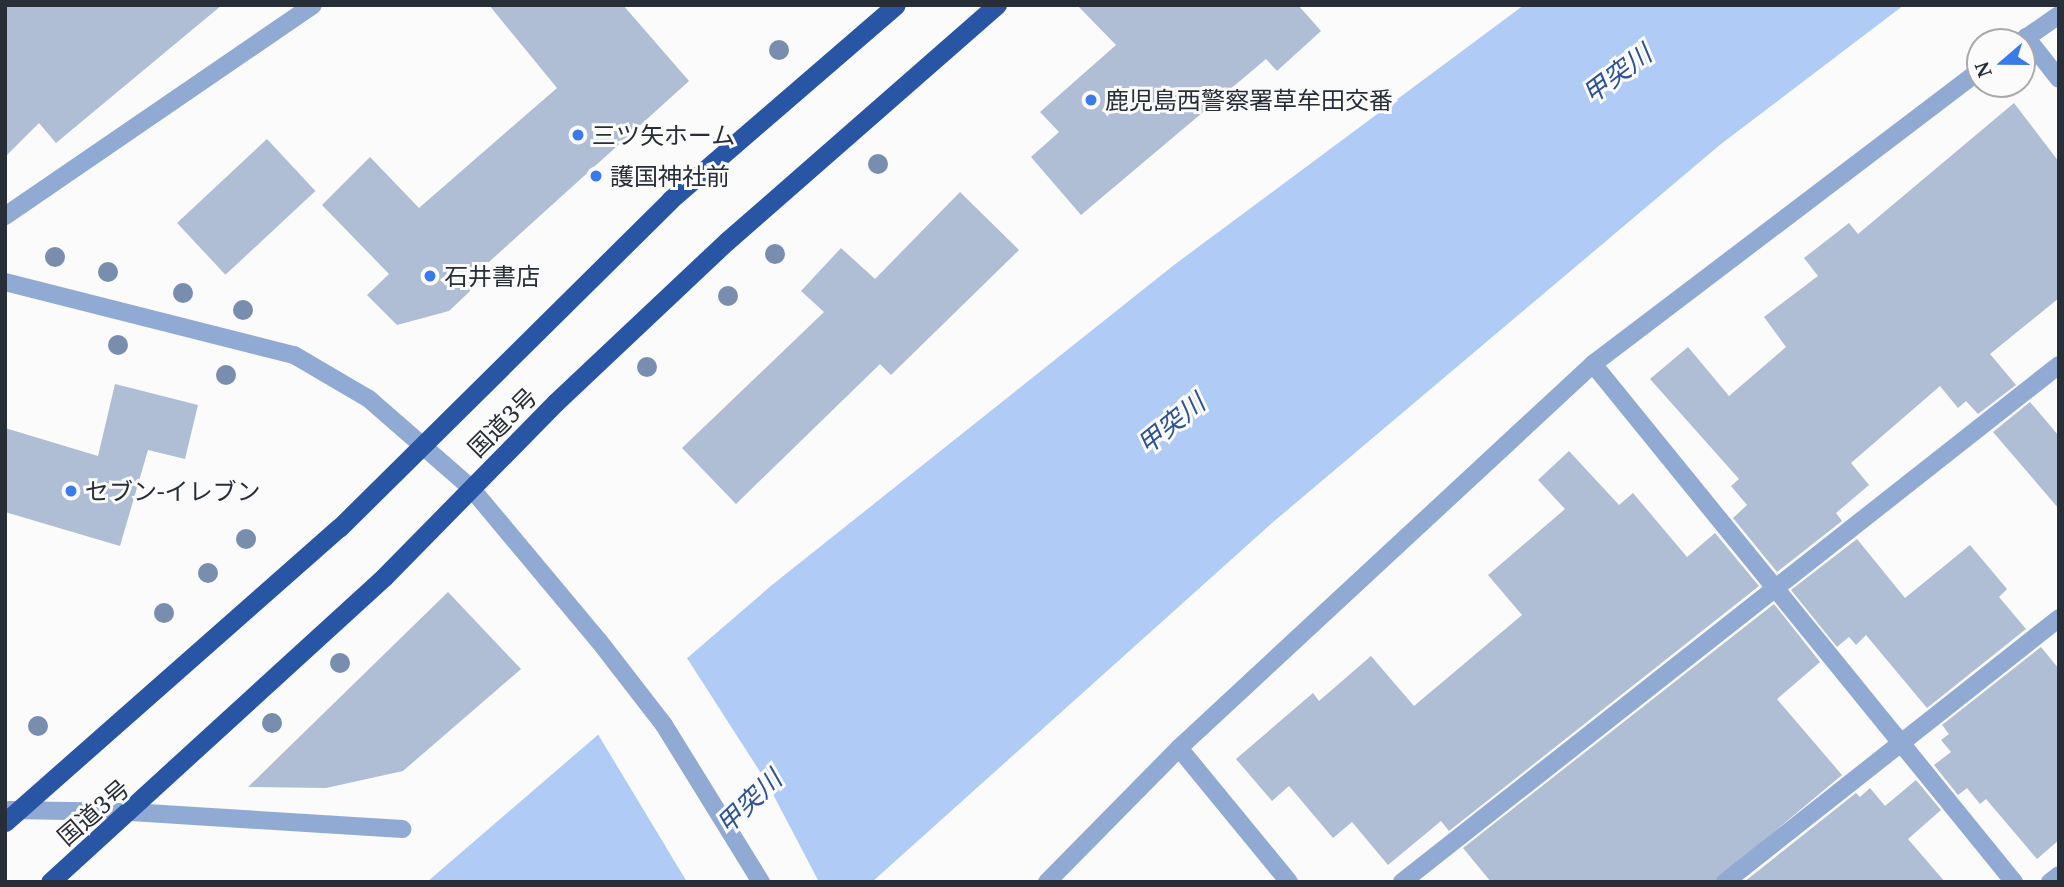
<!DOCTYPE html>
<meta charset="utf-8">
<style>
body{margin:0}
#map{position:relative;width:2064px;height:887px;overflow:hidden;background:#fbfbfb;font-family:"Noto Serif","Noto Sans JP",serif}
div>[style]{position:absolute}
.water>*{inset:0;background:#b1cbf7}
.pier>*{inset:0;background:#fbfbfb}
.building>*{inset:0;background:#afbdd5;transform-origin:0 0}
.minor>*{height:18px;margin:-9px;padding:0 9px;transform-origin:9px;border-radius:9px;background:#91aad3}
.tertiary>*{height:18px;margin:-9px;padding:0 9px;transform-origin:9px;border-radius:9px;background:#91aad3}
.trunk>*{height:19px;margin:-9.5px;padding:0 9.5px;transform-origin:9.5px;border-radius:9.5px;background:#2956a4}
.trees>*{width:20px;height:20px;margin:-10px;border-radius:50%;background:#798daf}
.dots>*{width:19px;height:19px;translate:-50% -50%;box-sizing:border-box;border:4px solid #fbfbfb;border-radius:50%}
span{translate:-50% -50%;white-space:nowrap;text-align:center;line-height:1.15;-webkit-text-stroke:6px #fbfbfb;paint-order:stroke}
.poi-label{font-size:24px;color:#282e37}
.left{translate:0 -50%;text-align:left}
.street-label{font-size:24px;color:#282e37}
.water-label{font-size:26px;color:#2c5293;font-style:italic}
.frame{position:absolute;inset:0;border:7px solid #282e37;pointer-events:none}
.north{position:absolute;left:1966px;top:28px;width:70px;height:70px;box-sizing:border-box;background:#fbfbfb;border:2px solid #a7a9ad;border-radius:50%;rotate:250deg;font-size:19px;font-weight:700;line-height:28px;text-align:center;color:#282e37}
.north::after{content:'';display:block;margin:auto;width:24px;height:32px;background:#3b7be9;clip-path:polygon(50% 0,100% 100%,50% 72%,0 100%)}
</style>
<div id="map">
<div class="water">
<div style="clip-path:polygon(1524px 5px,1904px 5px,1721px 144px,1272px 523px,872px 882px,427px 882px,772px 585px,1174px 265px)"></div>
</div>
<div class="pier">
<div style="clip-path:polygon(685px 655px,766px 781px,819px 882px,687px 882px,596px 731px)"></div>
</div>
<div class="building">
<div style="clip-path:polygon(5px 5px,222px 5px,56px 143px,39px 123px,5px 157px)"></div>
<div style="clip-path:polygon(489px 5px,623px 5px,689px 81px,479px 271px,485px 277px,449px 311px,397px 325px,367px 295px,389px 274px,322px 205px,370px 157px,419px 208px,557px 88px)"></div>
<div style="clip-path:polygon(1077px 5px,1298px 5px,1321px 31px,1277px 71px,1266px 59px,1081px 215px,1031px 157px,1059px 132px,1040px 112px,1116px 45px)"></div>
<div style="clip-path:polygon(2014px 103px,2059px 162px,2059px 298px,1990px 354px,2016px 385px,1978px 414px,1966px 401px,1958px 408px,1940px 386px,1851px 463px,1869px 485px,1836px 513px,1842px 521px,1777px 572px,1733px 518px,1747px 505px,1731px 486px,1739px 479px,1650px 379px,1688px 347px,1729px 396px,1786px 347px,1764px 317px,1818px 276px,1804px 258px,1849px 223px,1858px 234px)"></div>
<div style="left:267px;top:139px;width:71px;height:123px;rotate:47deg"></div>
<div style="clip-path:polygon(960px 192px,1019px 250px,891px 375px,880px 364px,736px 504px,682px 448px,824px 312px,801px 291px,841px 248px,875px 279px)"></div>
<div style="clip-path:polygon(115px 384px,198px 405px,185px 459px,148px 450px,120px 546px,5px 512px,5px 428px,98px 456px)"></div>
<div style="clip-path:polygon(2030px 402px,2059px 436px,2059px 509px,1993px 432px)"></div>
<div style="clip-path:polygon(1569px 451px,1619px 505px,1633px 493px,1687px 557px,1715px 533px,1759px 586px,1449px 831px,1441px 821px,1388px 865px,1352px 822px,1333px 838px,1289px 786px,1272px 801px,1236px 759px,1313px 693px,1319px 701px,1371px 656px,1414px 706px,1522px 615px,1488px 575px,1565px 509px,1538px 480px)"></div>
<div style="clip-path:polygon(1857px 539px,1905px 598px,1970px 545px,2007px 589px,1999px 597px,2026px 629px,1927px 708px,1866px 635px,1856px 645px,1849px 637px,1837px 647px,1791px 590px)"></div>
<div style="clip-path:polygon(448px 592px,521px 669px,403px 771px,326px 788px,248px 787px)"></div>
<div style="clip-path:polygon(1774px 604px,1820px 662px,1777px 699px,1842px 775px,1714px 882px,1491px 882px,1463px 848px)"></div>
<div style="clip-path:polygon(2041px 647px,2059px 669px,2059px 840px,2037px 859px,1986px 799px,1980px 804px,1967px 788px,1958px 795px,1934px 765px,1951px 752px,1941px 740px,1949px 734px,1942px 725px)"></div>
<div style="clip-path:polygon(1916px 780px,1941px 810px,1908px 839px,1945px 882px,1744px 882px,1856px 793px,1860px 797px,1870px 788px,1885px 806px)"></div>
</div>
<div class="minor">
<div style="left:2026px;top:37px;width:53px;rotate:51.8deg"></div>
<div style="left:5px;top:216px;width:373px;rotate:-34.4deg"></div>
<div style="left:1593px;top:364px;width:668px;rotate:50.9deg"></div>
<div style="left:1179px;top:748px;width:173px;rotate:50.6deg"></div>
<div style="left:131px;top:812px;width:272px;rotate:3.6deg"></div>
<div style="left:1402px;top:882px;width:836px;rotate:-38.2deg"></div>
<div style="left:1725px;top:882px;width:426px;rotate:-38.3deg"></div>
<div style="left:2050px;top:882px;width:11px;rotate:-38deg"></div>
</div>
<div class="tertiary">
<div style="left:2020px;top:42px;width:47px;rotate:-34.7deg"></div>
<div style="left:5px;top:282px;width:298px;rotate:14.2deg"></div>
<div style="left:294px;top:355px;width:87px;rotate:30.4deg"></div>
<div style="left:369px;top:399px;width:135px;rotate:41.1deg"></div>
<div style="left:471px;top:488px;width:199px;rotate:50.1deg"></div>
<div style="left:599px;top:641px;width:106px;rotate:52.3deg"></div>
<div style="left:664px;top:725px;width:185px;rotate:58.3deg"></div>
<div style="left:9px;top:810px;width:122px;rotate:0.9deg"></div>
<div style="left:1047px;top:882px;width:188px;rotate:-45.4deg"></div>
<div style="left:1179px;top:748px;width:565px;rotate:-42.85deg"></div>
<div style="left:1593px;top:364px;width:486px;rotate:-37.2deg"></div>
</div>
<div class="trunk">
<div style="left:5px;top:822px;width:445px;rotate:-41.4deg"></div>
<div style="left:339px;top:528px;width:466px;rotate:-44.7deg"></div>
<div style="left:670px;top:200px;width:298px;rotate:-40.8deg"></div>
<div style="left:50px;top:882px;width:452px;rotate:-42.4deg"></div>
<div style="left:384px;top:577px;width:245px;rotate:-45.5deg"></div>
<div style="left:556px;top:402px;width:235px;rotate:-43.3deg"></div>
<div style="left:727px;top:241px;width:359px;rotate:-41.2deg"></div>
</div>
<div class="trees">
<div style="left:779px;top:50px"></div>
<div style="left:878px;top:164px"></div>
<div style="left:775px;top:254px"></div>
<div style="left:55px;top:257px"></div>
<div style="left:108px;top:272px"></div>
<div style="left:183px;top:293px"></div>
<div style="left:728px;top:296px"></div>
<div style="left:243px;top:310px"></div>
<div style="left:118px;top:345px"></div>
<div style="left:647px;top:367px"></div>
<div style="left:226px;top:375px"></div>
<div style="left:246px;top:539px"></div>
<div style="left:208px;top:573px"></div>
<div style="left:164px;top:613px"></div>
<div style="left:340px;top:663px"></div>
<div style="left:272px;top:723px"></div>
<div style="left:38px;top:726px"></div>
</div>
<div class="dots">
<div style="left:1091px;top:100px;background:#3b7be9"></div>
<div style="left:578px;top:135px;background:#3b7be9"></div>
<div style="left:596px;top:176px;background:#3b7be9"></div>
<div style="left:430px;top:276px;background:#3b7be9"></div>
<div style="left:71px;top:491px;background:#3b7be9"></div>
</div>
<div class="poi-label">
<span class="left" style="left:1105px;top:100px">鹿児島西警察署草牟田交番</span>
<span class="left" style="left:592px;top:135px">三ツ矢ホーム</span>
<span class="left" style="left:610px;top:176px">護国神社前</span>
<span class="left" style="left:444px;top:276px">石井書店</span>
<span class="left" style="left:85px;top:491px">セブン-イレブン</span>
</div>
<div class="street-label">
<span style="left:502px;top:422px;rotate:-45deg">国道3号</span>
<span style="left:93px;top:812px;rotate:-41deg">国道3号</span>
</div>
<div class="water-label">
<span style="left:1617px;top:74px;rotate:-37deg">甲突川</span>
<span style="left:1171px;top:424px;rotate:-39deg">甲突川</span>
<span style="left:749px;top:802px;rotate:-44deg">甲突川</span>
</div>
<div class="frame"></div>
<div class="north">N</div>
</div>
